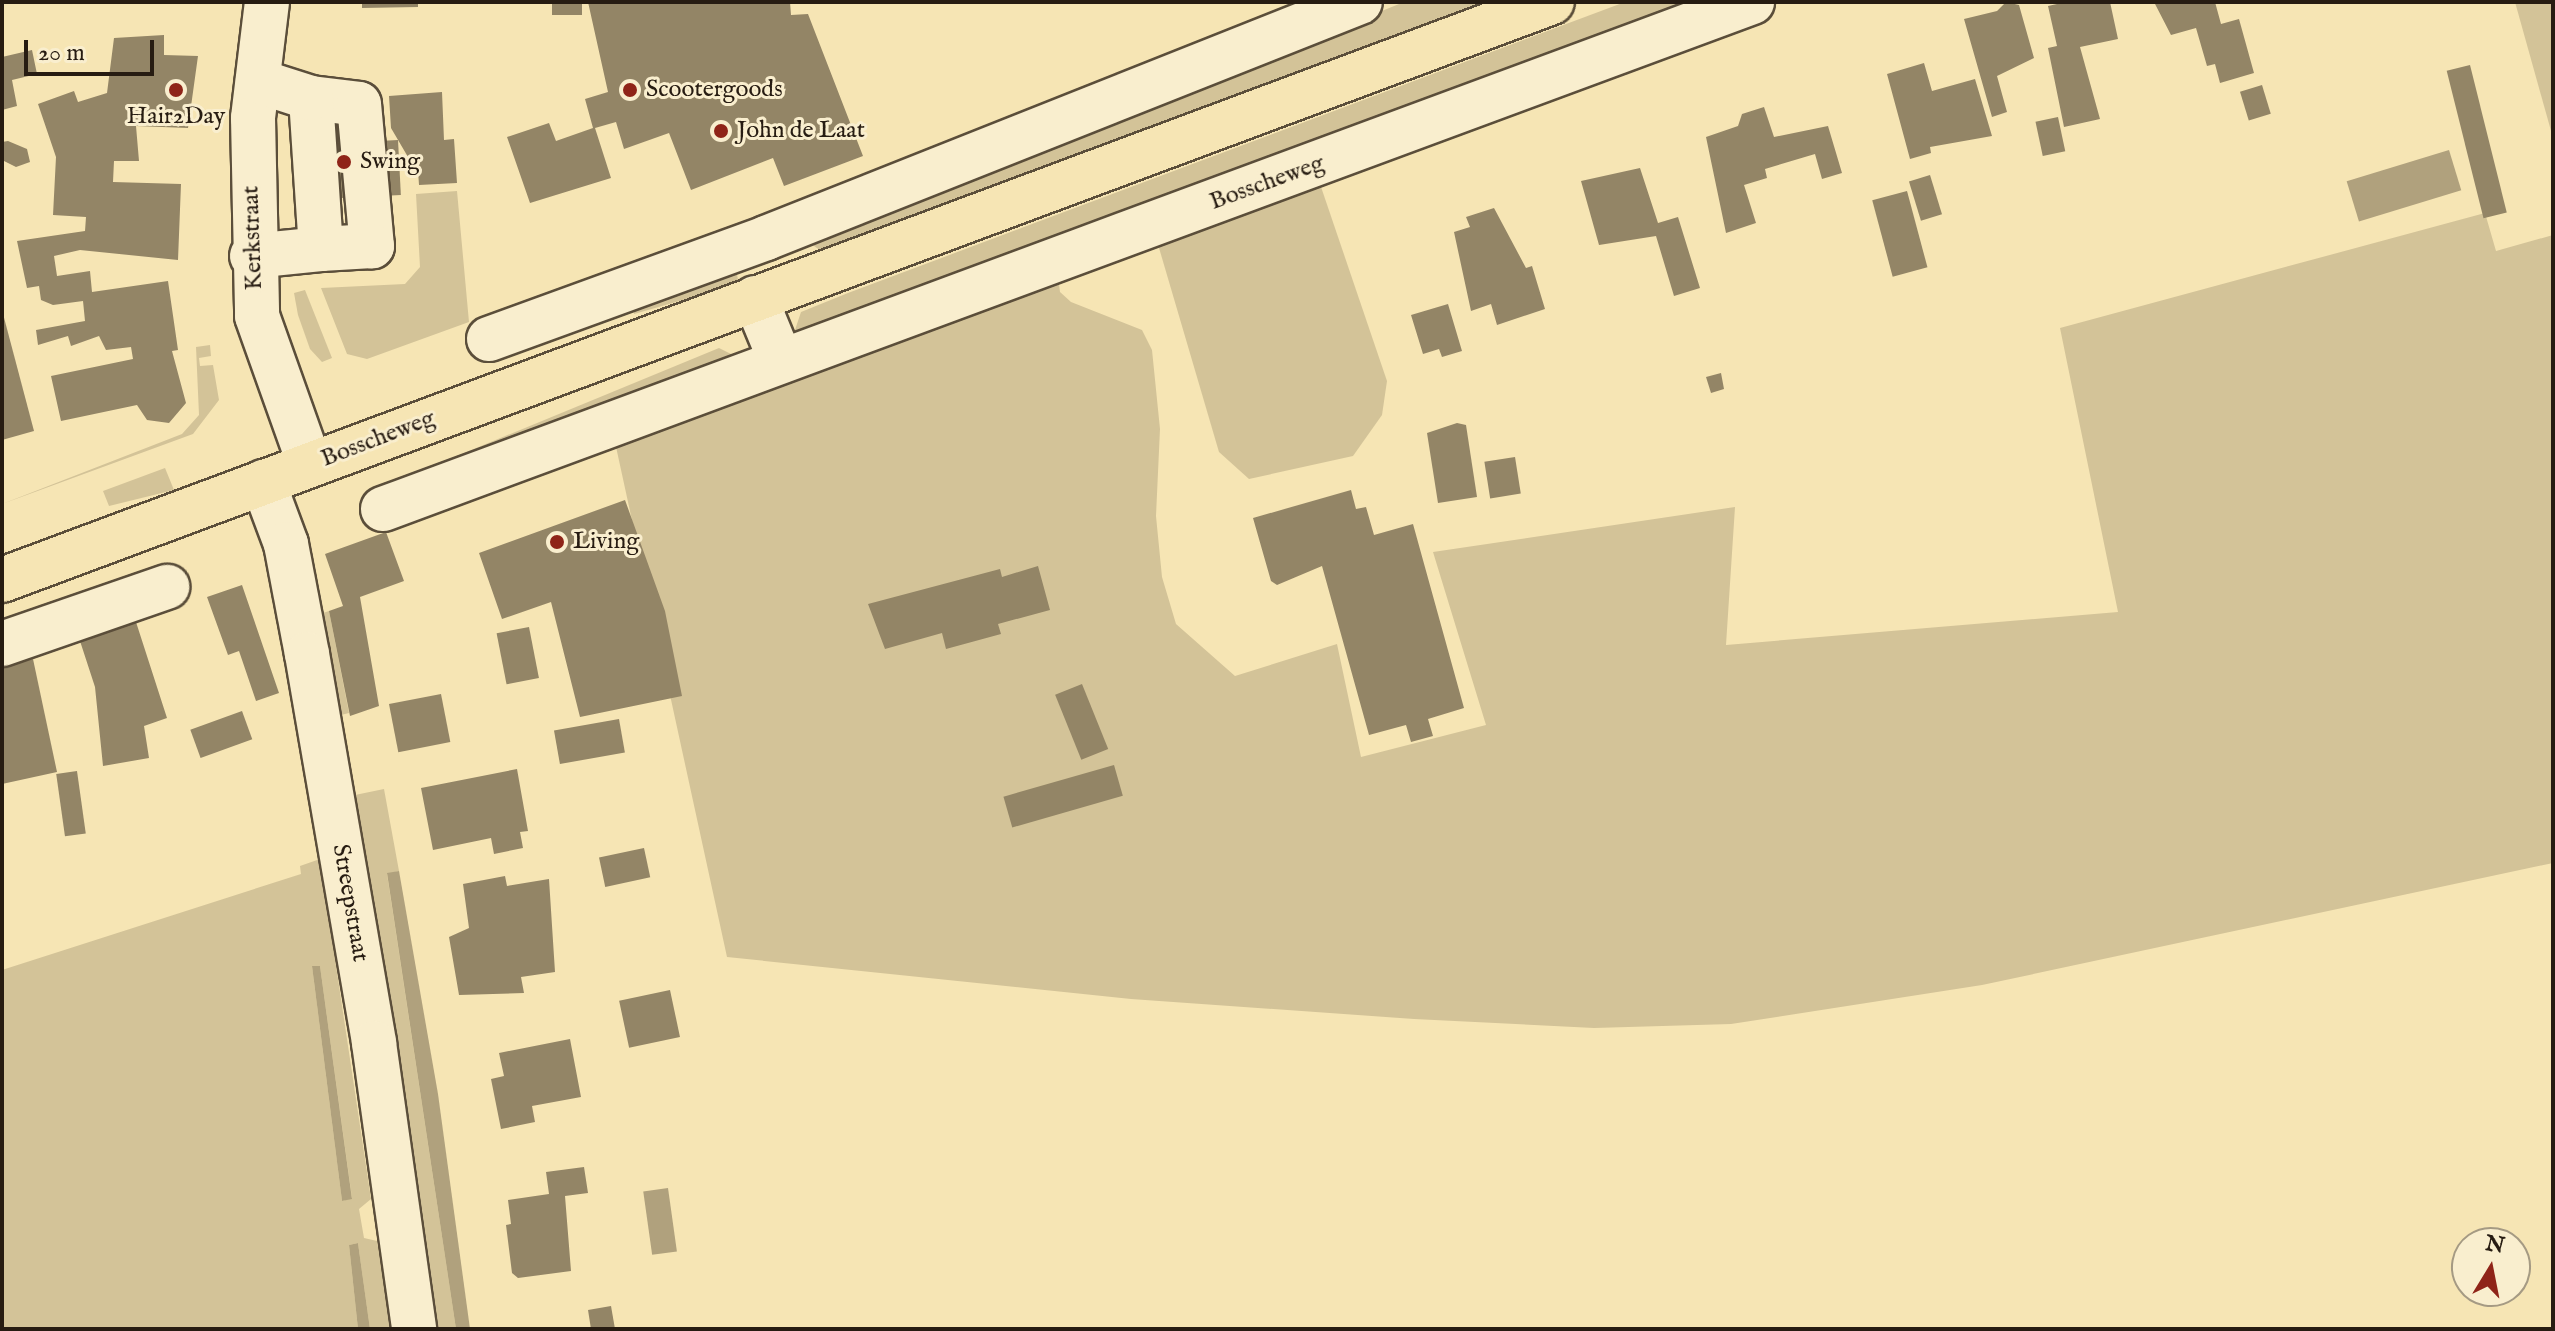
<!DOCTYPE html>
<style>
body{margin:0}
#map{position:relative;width:2555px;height:1331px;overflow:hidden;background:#f6e5b4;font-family:"IM FELL English",serif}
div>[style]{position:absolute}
.green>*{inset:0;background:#d3c398}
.water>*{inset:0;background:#b0a17d;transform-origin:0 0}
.building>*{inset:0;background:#938566;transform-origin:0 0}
.roads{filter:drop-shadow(2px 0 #5b4e3a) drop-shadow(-2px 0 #5b4e3a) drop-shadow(0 2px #5b4e3a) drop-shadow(0 -2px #5b4e3a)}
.minor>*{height:44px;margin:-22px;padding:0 22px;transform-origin:22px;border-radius:22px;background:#f9eece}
.major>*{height:44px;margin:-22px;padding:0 22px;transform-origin:22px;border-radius:22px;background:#f6e5b4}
.dots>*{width:22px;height:22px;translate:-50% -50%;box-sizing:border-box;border:4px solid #f9eece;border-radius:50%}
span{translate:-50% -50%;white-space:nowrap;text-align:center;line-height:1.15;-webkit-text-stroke:6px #f9eece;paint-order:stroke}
.poi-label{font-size:24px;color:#271c12}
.left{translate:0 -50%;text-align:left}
.street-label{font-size:24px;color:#271c12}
.frame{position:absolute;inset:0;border:4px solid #271c12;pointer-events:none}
.north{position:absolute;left:2451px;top:1227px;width:80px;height:80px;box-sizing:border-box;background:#f9eece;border:2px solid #a59a83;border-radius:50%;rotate:10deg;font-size:22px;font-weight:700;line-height:32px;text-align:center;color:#271c12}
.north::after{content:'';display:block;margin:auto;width:28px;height:36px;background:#8f2418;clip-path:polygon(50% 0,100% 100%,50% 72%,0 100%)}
.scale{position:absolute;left:24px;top:40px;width:130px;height:36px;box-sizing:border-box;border:4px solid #271c12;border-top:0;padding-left:10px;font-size:24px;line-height:28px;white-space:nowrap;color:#271c12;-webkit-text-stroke:6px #f9eece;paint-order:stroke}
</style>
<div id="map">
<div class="green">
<div style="clip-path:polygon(1404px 2px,1485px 2px,821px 251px,810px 243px)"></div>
<div style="clip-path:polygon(1625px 2px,1695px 2px,800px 338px,795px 330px,801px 312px,848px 293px)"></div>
<div style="clip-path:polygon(2515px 2px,2553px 2px,2553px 138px)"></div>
<div style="clip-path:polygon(1319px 181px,1387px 381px,1382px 415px,1353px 456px,1249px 479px,1219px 452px,1157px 241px)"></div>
<div style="clip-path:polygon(457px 191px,469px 322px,367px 359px,347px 354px,321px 288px,405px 284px,420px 267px,416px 194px)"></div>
<div style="clip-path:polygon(2485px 213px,2496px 251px,2553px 235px,2553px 863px,1982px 985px,1731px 1024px,1594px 1028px,1414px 1019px,1131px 999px,727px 957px,613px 433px,1058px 277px,1060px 292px,1071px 302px,1142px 330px,1152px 350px,1160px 429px,1156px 516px,1162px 577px,1176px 624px,1235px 676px,1337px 644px,1361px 757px,1486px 725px,1433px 552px,1735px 507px,1726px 645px,2118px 612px,2060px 328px)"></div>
<div style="clip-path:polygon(736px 270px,739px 284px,634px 314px,633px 306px)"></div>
<div style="clip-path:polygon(305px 290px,332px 358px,322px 362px,310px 349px,298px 315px,294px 293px)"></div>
<div style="clip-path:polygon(210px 345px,211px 356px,199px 358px,200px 366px,213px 365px,219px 400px,193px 434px,2px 504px,182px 434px,199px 415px,196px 347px)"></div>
<div style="clip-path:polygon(719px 348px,737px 357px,455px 465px,452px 458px)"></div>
<div style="clip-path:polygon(165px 468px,174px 490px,109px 506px,103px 491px)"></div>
<div style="clip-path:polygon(329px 611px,349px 713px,341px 715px,323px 613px)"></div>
<div style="clip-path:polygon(384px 789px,399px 871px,387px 874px,456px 1329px,438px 1329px,355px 795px)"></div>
<div style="clip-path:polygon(evenodd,320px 859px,371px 1199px,359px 1209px,364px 1238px,377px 1241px,391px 1329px,370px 1329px,358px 1243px,349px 1245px,358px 1329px,2px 1329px,2px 970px,301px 874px,300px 866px,320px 859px,312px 966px,320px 966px,352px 1198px,342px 1201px,312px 966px)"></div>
</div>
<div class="water">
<div style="left:2449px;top:150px;width:42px;height:107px;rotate:73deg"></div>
<div style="clip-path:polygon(399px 871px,438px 1094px,470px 1329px,456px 1329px,387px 873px)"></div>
<div style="clip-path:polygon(312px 966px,320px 966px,352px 1199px,342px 1201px)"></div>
<div style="left:668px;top:1188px;width:64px;height:25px;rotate:82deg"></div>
<div style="clip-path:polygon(358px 1243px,370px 1329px,358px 1329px,349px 1245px)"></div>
</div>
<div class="building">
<div style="clip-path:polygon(362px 2px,418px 2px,418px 7px,362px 8px)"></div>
<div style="left:552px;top:2px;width:30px;height:13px"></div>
<div style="clip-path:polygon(588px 2px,790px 2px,791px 15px,808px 14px,863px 156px,784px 186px,773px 158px,691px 190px,669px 133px,624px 149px,616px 122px,595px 128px,611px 178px,530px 203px,507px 137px,549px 123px,556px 141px,593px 128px,585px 99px,608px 92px)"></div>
<div style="clip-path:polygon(2006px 2px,2019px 5px,2034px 58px,1997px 76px,2007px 112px,1992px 117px,1964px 19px,1997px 11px)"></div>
<div style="clip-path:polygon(2066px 2px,2110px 2px,2118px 39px,2080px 47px,2100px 119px,2064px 127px,2048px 48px,2057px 46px,2048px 6px)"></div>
<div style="clip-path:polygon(2154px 2px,2215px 2px,2221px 24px,2239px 19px,2254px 73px,2220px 83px,2215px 64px,2207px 66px,2196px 28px,2171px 35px)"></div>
<div style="clip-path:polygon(164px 35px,164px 55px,198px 56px,188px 128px,136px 126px,139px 161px,114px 161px,113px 182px,181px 184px,178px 260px,80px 250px,54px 256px,57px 276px,90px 271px,92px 292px,168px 281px,178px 350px,172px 351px,186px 403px,169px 423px,147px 420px,137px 405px,61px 421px,51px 376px,133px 359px,131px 347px,106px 350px,99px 336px,71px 346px,68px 336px,38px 345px,36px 330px,85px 321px,83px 301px,53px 305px,41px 300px,39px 286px,27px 288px,17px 241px,85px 231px,86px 217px,53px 215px,56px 157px,38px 104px,74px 91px,78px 102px,107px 93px,114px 38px)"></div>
<div style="clip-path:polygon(32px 50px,37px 74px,12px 80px,17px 106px,2px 110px,2px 57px)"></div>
<div style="clip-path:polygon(1924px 63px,1932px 91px,1975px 79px,1992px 136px,1930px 147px,1931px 153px,1910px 159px,1887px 74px)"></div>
<div style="left:2470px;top:65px;width:152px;height:24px;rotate:76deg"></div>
<div style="left:2262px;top:85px;width:30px;height:23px;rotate:73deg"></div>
<div style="clip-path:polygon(442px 92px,444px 140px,454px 139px,457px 183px,419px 185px,417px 156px,408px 157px,391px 128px,389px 96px)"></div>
<div style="clip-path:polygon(1764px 107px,1774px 137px,1828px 126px,1842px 173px,1822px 179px,1815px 154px,1765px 169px,1767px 178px,1744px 185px,1756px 223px,1726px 233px,1706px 137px,1738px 126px,1742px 114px)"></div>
<div style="left:2058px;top:117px;width:35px;height:23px;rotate:78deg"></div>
<div style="left:398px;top:140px;width:55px;height:104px;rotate:87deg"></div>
<div style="clip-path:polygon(8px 141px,27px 149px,30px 162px,16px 167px,2px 160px,2px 142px)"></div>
<div style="clip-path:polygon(1640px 168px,1658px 223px,1678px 217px,1700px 288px,1674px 296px,1656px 236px,1599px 245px,1581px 181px)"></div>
<div style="left:1930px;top:175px;width:41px;height:22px;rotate:73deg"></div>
<div style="left:1907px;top:191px;width:79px;height:36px;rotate:75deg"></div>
<div style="clip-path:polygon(1494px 208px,1526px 268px,1532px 266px,1545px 309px,1497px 325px,1491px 304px,1471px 311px,1454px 232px,1470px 227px,1466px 217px)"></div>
<div style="clip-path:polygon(1448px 304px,1462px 351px,1442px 357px,1439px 349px,1423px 354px,1411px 315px)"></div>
<div style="clip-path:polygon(2px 310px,34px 431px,2px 440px)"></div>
<div style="clip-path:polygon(1721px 373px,1724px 389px,1711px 393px,1706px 377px)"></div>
<div style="clip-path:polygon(1457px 423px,1466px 425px,1477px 497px,1438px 503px,1427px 433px)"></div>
<div style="left:1515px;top:457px;width:37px;height:31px;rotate:81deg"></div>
<div style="clip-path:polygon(1351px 490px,1356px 509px,1366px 507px,1374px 535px,1413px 524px,1464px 708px,1428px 719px,1433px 736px,1411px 742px,1406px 725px,1369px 735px,1322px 566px,1277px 585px,1271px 581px,1253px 518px)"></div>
<div style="clip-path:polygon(625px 500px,665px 611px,682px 696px,580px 717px,551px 602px,502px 619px,479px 553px)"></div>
<div style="clip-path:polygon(386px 532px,404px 581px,360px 597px,379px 706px,350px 716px,329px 611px,343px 606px,325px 554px)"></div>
<div style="clip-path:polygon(1038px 566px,1050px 610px,998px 624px,1001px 634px,946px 649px,942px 633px,885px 649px,868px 604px,1000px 569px,1002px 577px)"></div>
<div style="clip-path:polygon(242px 585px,279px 693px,256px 701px,239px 651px,228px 655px,207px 597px)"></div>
<div style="clip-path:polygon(136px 622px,167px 718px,144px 726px,149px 758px,103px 766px,95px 687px,80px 641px)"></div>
<div style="left:529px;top:627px;width:52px;height:33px;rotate:79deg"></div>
<div style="clip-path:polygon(33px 659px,57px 772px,2px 784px,2px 668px)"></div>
<div style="left:1082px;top:684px;width:70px;height:29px;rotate:68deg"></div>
<div style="left:441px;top:694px;width:49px;height:53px;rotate:79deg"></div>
<div style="left:242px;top:711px;width:30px;height:55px;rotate:70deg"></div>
<div style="left:619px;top:719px;width:34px;height:66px;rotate:80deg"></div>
<div style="left:1114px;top:765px;width:32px;height:115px;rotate:74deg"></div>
<div style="clip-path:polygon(517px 769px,528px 831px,520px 832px,523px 848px,494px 854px,491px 838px,433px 850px,421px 788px)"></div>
<div style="left:77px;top:771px;width:63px;height:21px;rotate:82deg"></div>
<div style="left:644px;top:848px;width:30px;height:46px;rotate:78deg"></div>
<div style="clip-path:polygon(505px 876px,507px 886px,549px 879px,555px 972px,521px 977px,524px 993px,459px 995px,449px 937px,469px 928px,463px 884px)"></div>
<div style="left:670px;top:990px;width:48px;height:52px;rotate:78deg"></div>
<div style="clip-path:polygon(570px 1039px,581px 1097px,532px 1106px,535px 1122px,501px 1129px,491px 1079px,504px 1076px,499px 1053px)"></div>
<div style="clip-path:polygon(584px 1167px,588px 1193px,565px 1196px,571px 1271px,518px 1278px,512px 1273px,506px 1225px,511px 1224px,508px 1200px,549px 1194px,546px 1172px)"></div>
<div style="clip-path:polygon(611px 1306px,615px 1329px,591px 1329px,588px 1310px)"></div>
</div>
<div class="roads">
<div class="minor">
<div style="left:267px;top:2px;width:117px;rotate:96.9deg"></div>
<div style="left:253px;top:118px;width:198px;rotate:88.8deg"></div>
<div style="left:257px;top:316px;width:158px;rotate:70.4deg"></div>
<div style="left:311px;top:98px;width:48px;rotate:7.1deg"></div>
<div style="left:359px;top:104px;width:143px;rotate:84.8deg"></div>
<div style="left:372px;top:246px;width:51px;rotate:176.6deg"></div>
<div style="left:252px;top:256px;width:69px;rotate:-5.8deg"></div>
<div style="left:321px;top:249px;width:151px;rotate:-93.8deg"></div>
<div style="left:311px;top:98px;width:56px;rotate:-162.2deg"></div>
<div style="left:755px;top:298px;width:68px;rotate:67.6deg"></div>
<div style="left:489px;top:339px;width:295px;rotate:-20deg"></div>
<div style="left:766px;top:238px;width:639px;rotate:-21.67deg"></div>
<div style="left:263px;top:482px;width:66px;rotate:69.6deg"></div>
<div style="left:286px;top:544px;width:112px;rotate:79.2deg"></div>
<div style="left:307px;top:654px;width:395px;rotate:80.2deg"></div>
<div style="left:374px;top:1043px;width:289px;rotate:82deg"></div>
<div style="left:383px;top:509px;width:1460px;rotate:-20.32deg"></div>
<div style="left:2px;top:644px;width:175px;rotate:-19.1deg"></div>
</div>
<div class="major">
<div style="left:2px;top:580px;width:1654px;rotate:-20.45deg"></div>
</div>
</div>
<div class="dots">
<div style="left:176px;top:90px;background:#8f2418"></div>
<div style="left:630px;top:90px;background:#8f2418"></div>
<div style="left:721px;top:131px;background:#8f2418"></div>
<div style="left:344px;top:162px;background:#8f2418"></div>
<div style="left:557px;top:542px;background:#8f2418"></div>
</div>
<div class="poi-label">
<span class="left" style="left:646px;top:90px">Scootergoods</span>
<span style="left:176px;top:117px">Hair2Day</span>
<span class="left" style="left:737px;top:131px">John de Laat</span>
<span class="left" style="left:360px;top:162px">Swing</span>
<span class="left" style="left:573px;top:542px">Living</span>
</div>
<div class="street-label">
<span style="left:1267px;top:183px;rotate:-20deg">Bosscheweg</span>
<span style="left:253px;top:238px;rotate:-92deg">Kerkstraat</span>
<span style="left:378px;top:439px;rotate:-21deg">Bosscheweg</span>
<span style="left:350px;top:903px;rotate:80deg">Streepstraat</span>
</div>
<div class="frame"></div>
<div class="north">N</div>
<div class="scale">20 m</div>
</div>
